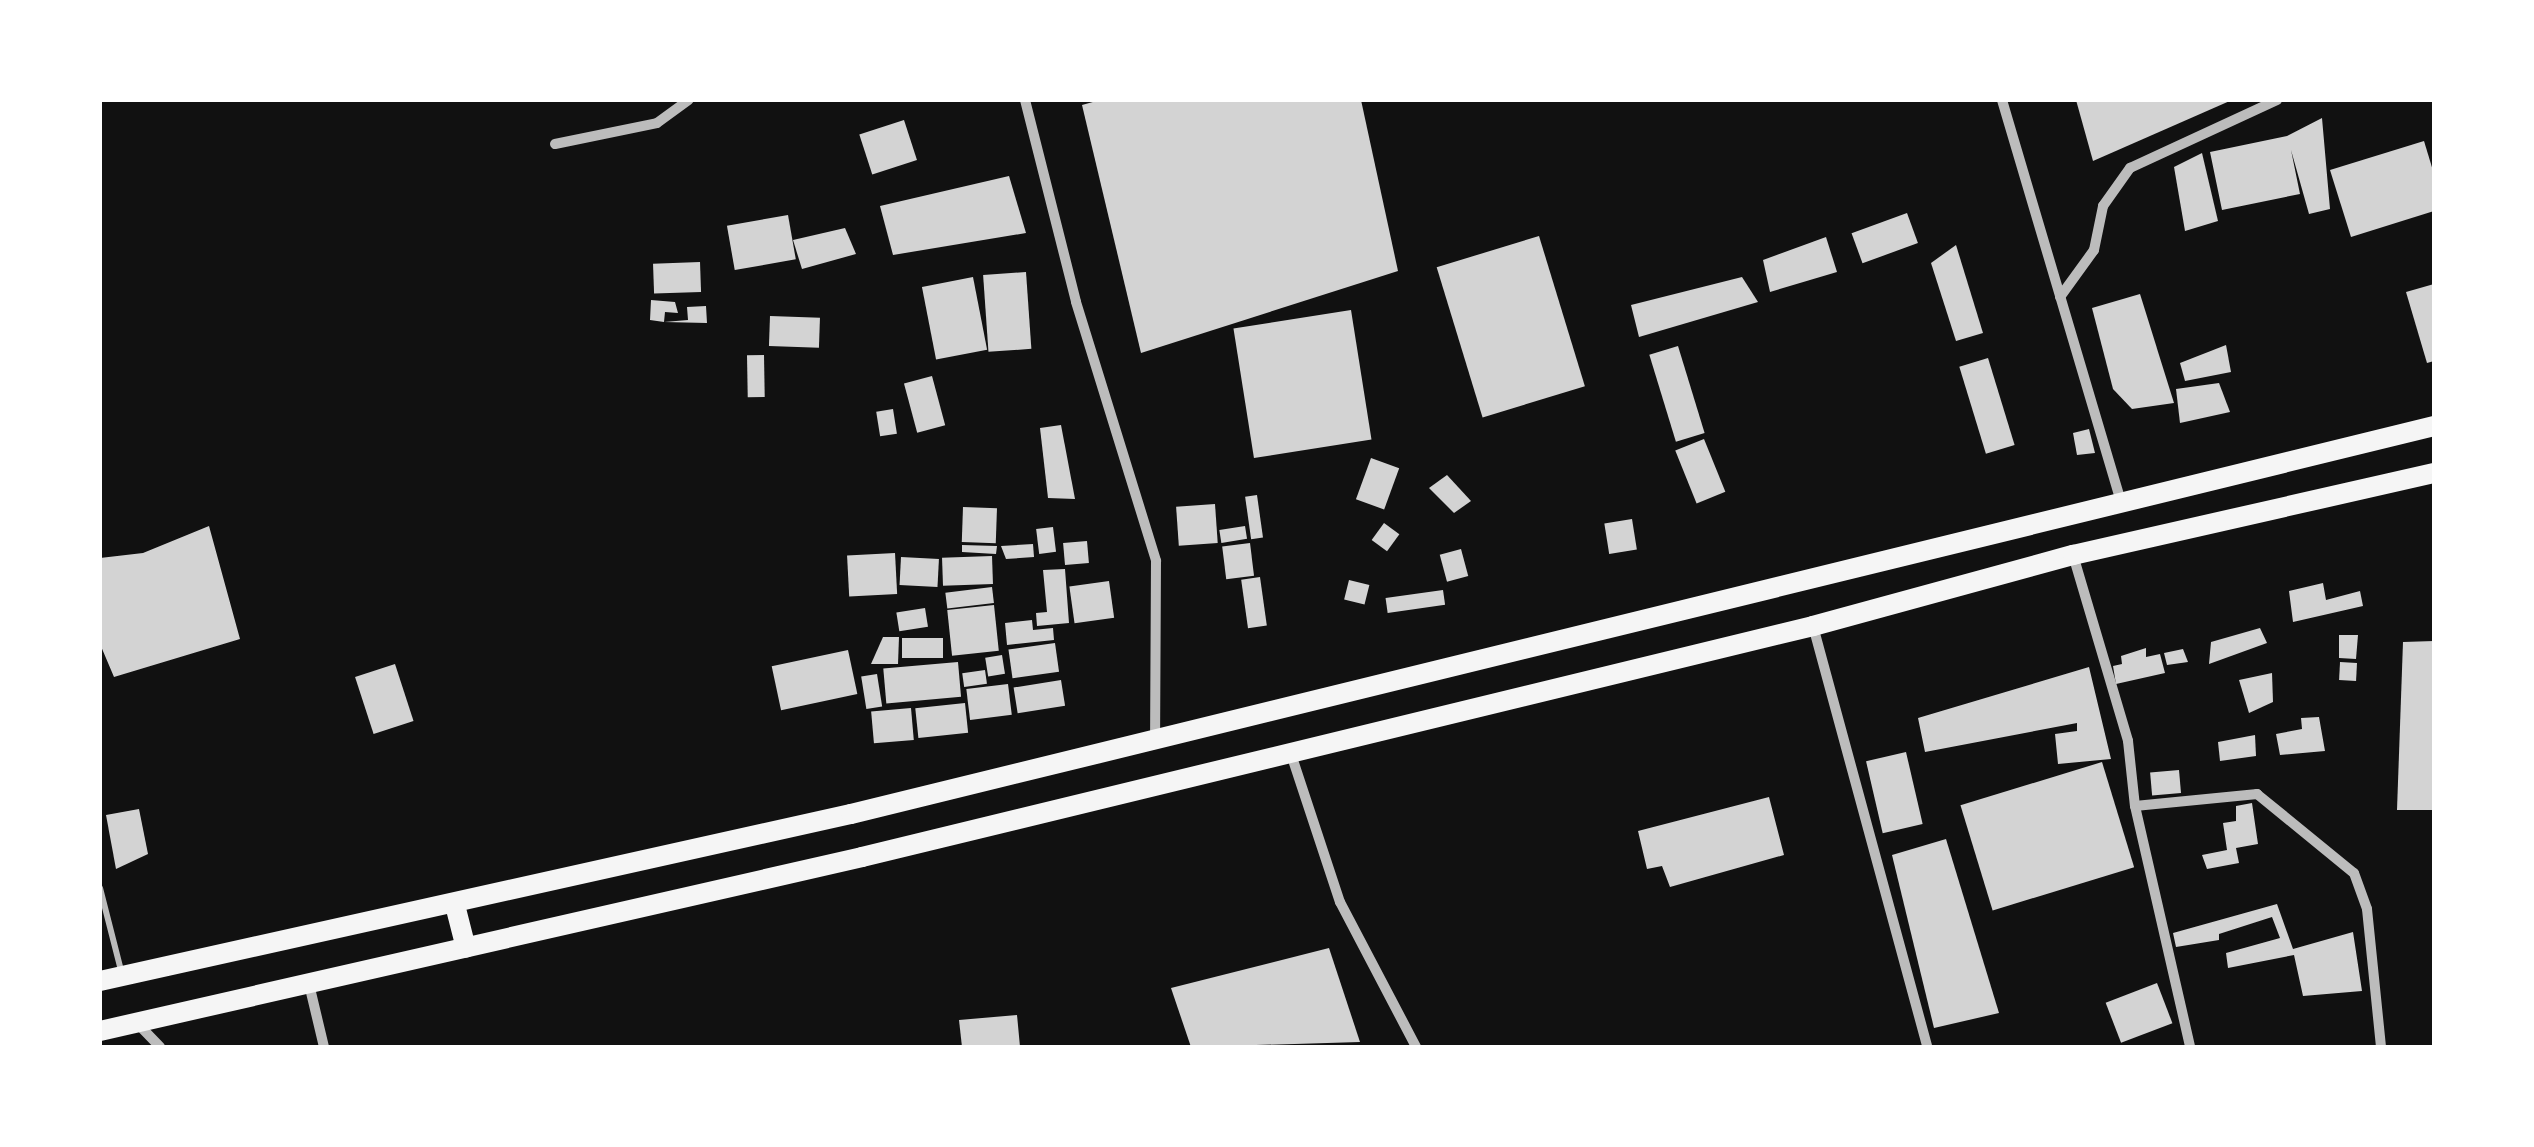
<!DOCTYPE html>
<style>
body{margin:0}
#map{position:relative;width:2534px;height:1147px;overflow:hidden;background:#111;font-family:"Times New Roman",serif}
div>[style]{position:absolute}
.building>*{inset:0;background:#d3d3d3;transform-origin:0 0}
.service>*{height:6px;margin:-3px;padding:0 3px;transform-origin:3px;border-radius:3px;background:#bcbcbc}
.minor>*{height:10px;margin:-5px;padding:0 5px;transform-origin:5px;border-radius:5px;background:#bcbcbc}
.primary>*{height:20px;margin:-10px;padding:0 10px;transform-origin:10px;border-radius:10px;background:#f5f5f5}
span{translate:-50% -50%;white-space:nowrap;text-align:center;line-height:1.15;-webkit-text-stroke:10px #fff;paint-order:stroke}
.frame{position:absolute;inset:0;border:102px solid #fff;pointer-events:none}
</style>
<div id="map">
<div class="building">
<div style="clip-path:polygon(1100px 100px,1361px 100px,1398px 271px,1141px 353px,1082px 105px)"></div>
<div style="clip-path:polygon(2076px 100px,2232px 100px,2093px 161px)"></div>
<div style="clip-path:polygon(2322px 118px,2330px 209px,2309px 214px,2291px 150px,2300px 194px,2222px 210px,2210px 152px,2287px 136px)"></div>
<div style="left:904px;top:120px;width:42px;height:47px;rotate:72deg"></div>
<div style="clip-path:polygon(2424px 141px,2434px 174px,2434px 211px,2351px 237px,2330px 170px)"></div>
<div style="clip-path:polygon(2202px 153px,2218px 221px,2185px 231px,2174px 167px)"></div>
<div style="clip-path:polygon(1009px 176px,1026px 233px,893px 255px,880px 206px)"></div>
<div style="left:1907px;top:213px;width:32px;height:59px;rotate:70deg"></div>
<div style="left:788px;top:215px;width:45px;height:62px;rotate:80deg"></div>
<div style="clip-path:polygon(845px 228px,856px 254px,802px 269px,793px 240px)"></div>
<div style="left:1539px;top:236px;width:157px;height:107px;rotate:73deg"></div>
<div style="clip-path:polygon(1826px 237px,1837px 272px,1770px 292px,1763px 260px)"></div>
<div style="clip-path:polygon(1956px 245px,1983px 333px,1956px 341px,1931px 263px)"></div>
<div style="left:700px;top:262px;width:30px;height:47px;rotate:88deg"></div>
<div style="left:1026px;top:272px;width:77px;height:43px;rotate:86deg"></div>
<div style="left:973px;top:277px;width:74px;height:52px;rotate:79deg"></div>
<div style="clip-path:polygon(1742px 277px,1758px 302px,1639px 337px,1631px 305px)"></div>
<div style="clip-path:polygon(2434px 284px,2434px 361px,2427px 363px,2406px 292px)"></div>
<div style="clip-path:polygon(2140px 294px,2174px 403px,2132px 409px,2113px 389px,2092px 308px)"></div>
<div style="clip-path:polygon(651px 300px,675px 302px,678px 313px,665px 312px,664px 322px,650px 320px)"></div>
<div style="clip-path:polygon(706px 306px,707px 323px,664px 322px,688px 320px,687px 307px)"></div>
<div style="left:1351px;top:310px;width:131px;height:119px;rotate:81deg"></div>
<div style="left:770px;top:316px;width:50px;height:30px;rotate:2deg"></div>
<div style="clip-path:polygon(2226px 345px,2231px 372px,2185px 381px,2180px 363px)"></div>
<div style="left:1678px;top:346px;width:91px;height:30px;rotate:73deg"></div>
<div style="left:764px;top:355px;width:42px;height:17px;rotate:89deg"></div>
<div style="left:1988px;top:358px;width:91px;height:30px;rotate:73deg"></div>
<div style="left:932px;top:376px;width:51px;height:29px;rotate:75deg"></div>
<div style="clip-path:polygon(2219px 383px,2230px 412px,2180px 423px,2176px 389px)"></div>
<div style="left:893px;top:409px;width:25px;height:17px;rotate:81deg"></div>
<div style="clip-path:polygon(1061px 425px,1075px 499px,1048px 498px,1040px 428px)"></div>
<div style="clip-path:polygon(2089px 429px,2095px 453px,2077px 455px,2073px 433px)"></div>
<div style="left:1704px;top:439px;width:57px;height:31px;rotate:68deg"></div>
<div style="left:1371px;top:458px;width:30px;height:44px;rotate:20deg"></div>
<div style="clip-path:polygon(1447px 475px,1471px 501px,1454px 513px,1429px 488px)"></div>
<div style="left:1257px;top:495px;width:43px;height:12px;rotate:82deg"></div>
<div style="left:1215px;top:504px;width:39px;height:39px;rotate:86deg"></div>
<div style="left:963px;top:507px;width:34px;height:35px;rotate:2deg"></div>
<div style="left:1632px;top:519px;width:31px;height:28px;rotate:81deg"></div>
<div style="left:1384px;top:523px;width:19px;height:21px;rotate:36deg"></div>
<div style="clip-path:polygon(209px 526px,240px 639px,114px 677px,100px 644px,100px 558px,143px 553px)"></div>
<div style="left:1245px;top:526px;width:13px;height:26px;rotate:81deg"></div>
<div style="left:1053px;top:527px;width:25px;height:17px;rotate:83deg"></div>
<div style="left:1087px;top:541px;width:22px;height:24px;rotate:85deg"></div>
<div style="left:1250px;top:543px;width:33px;height:28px;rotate:83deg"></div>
<div style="clip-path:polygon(1033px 544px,1034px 557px,1006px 559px,1001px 546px)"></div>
<div style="clip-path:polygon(962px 545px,997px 546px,996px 554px,962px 552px)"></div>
<div style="left:1461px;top:549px;width:28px;height:22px;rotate:75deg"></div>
<div style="left:895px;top:553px;width:41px;height:48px;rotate:87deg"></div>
<div style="left:992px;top:556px;width:28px;height:50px;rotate:88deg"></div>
<div style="left:901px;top:557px;width:38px;height:28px;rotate:3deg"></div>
<div style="clip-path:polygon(1065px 569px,1069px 623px,1037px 626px,1036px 613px,1047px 612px,1043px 570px)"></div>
<div style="left:1260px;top:577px;width:49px;height:19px;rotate:82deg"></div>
<div style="left:1349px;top:580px;width:21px;height:20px;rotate:14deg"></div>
<div style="left:1109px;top:581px;width:37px;height:40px;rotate:82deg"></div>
<div style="clip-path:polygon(2323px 583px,2326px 600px,2360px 591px,2363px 606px,2293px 622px,2289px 591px)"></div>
<div style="left:992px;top:587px;width:16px;height:47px;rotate:83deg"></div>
<div style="left:1443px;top:590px;width:15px;height:58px;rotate:82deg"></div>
<div style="left:994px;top:605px;width:46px;height:47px;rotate:84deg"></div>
<div style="left:925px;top:608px;width:19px;height:29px;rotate:81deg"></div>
<div style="clip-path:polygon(1032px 620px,1033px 630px,1053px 628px,1054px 640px,1007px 645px,1005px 623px)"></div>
<div style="clip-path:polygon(2260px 628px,2267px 643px,2209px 664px,2211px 642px)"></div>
<div style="clip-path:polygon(2339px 635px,2358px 635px,2356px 659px,2339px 658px)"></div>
<div style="clip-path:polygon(883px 637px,899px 637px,898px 664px,871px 664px)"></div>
<div style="left:943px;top:638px;width:20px;height:41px;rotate:90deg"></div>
<div style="clip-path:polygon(2434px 641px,2434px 810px,2397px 810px,2403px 642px)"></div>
<div style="left:1055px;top:643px;width:29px;height:47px;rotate:82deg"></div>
<div style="clip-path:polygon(2146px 648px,2146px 657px,2160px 654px,2165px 673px,2116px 684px,2113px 666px,2122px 664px,2121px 656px)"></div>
<div style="clip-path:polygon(2183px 649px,2188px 662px,2167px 665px,2164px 653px)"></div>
<div style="left:848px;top:650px;width:45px;height:78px;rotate:78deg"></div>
<div style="left:1002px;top:655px;width:19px;height:17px;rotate:81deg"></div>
<div style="left:958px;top:662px;width:35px;height:75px;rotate:85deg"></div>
<div style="left:2357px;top:663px;width:18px;height:17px;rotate:93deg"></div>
<div style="left:395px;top:664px;width:60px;height:42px;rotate:72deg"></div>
<div style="clip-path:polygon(2089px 667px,2111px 759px,2058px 764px,2055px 734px,2077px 731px,2077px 723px,1925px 752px,1918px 718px)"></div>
<div style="left:985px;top:670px;width:14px;height:23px;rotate:82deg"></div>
<div style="clip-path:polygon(2272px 673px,2273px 702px,2249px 713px,2239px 680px)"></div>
<div style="left:877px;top:674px;width:33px;height:16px;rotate:81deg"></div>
<div style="left:1061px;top:680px;width:26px;height:48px;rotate:81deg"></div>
<div style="left:1008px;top:684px;width:31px;height:42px;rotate:83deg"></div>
<div style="left:965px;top:703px;width:30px;height:50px;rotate:84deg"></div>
<div style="left:911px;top:708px;width:32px;height:40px;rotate:85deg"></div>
<div style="clip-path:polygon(2319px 717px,2325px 751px,2280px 755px,2276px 734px,2302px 729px,2301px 718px)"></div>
<div style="clip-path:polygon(2255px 735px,2256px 756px,2220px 761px,2218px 742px)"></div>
<div style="left:1906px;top:752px;width:74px;height:41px;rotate:77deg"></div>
<div style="left:2102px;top:762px;width:110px;height:148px;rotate:73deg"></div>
<div style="left:2179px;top:770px;width:23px;height:29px;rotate:85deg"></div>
<div style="clip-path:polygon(1769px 797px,1784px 855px,1670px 887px,1662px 866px,1647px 869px,1638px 831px)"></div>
<div style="clip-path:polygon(2252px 803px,2258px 844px,2236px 848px,2239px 863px,2207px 869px,2202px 855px,2227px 850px,2223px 823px,2236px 821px,2236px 806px)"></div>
<div style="clip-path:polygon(139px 809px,148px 854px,116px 869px,106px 815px)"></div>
<div style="clip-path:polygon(1946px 839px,1999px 1013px,1934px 1028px,1892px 855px)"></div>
<div style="clip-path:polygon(2277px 904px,2293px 949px,2353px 932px,2362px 991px,2303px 996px,2294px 955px,2228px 968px,2226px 953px,2280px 938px,2272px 917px,2219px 934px,2219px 940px,2176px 947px,2173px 933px)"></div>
<div style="clip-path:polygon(1329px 948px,1360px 1042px,1191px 1047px,1171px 988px)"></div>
<div style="left:2157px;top:983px;width:43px;height:55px;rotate:69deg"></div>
<div style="clip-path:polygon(1017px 1015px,1020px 1047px,962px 1047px,959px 1020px)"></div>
</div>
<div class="service">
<div style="left:100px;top:888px;width:89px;rotate:75.7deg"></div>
</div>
<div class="minor">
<div style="left:1025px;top:100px;width:208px;rotate:75.8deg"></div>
<div style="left:1076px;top:302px;width:271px;rotate:72.8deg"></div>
<div style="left:1156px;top:561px;width:177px;rotate:90.3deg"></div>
<div style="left:2002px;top:100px;width:418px;rotate:73.5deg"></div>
<div style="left:555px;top:144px;width:104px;rotate:-11.6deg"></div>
<div style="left:657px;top:123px;width:39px;rotate:-36deg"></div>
<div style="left:2060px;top:297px;width:58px;rotate:-54.1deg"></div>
<div style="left:2094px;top:250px;width:45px;rotate:-78.4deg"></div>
<div style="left:2103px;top:206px;width:47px;rotate:-54.6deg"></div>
<div style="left:2130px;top:168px;width:162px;rotate:-24.8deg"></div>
<div style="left:2073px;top:555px;width:194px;rotate:73.5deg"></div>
<div style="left:2128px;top:741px;width:65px;rotate:83.9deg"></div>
<div style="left:2135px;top:806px;width:247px;rotate:77.1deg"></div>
<div style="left:1813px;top:626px;width:436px;rotate:74.8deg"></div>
<div style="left:1290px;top:751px;width:159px;rotate:71.7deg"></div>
<div style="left:1340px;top:902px;width:164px;rotate:62.3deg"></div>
<div style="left:2135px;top:806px;width:123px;rotate:-5.6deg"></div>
<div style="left:2257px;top:794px;width:125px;rotate:39.2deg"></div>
<div style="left:2354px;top:873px;width:38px;rotate:70deg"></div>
<div style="left:2367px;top:909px;width:139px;rotate:84.2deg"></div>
<div style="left:309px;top:984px;width:65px;rotate:76.6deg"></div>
<div style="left:137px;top:1023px;width:33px;rotate:46deg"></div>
</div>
<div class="primary">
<div style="left:455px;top:905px;width:44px;rotate:75.7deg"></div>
<div style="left:100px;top:981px;width:769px;rotate:-12.54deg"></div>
<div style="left:851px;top:814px;width:1630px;rotate:-13.77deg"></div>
<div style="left:100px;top:1031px;width:782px;rotate:-12.86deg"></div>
<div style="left:862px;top:857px;width:979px;rotate:-13.65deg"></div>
<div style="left:1813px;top:626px;width:270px;rotate:-15.3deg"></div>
<div style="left:2073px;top:555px;width:370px;rotate:-12.8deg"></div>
</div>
<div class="frame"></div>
</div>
